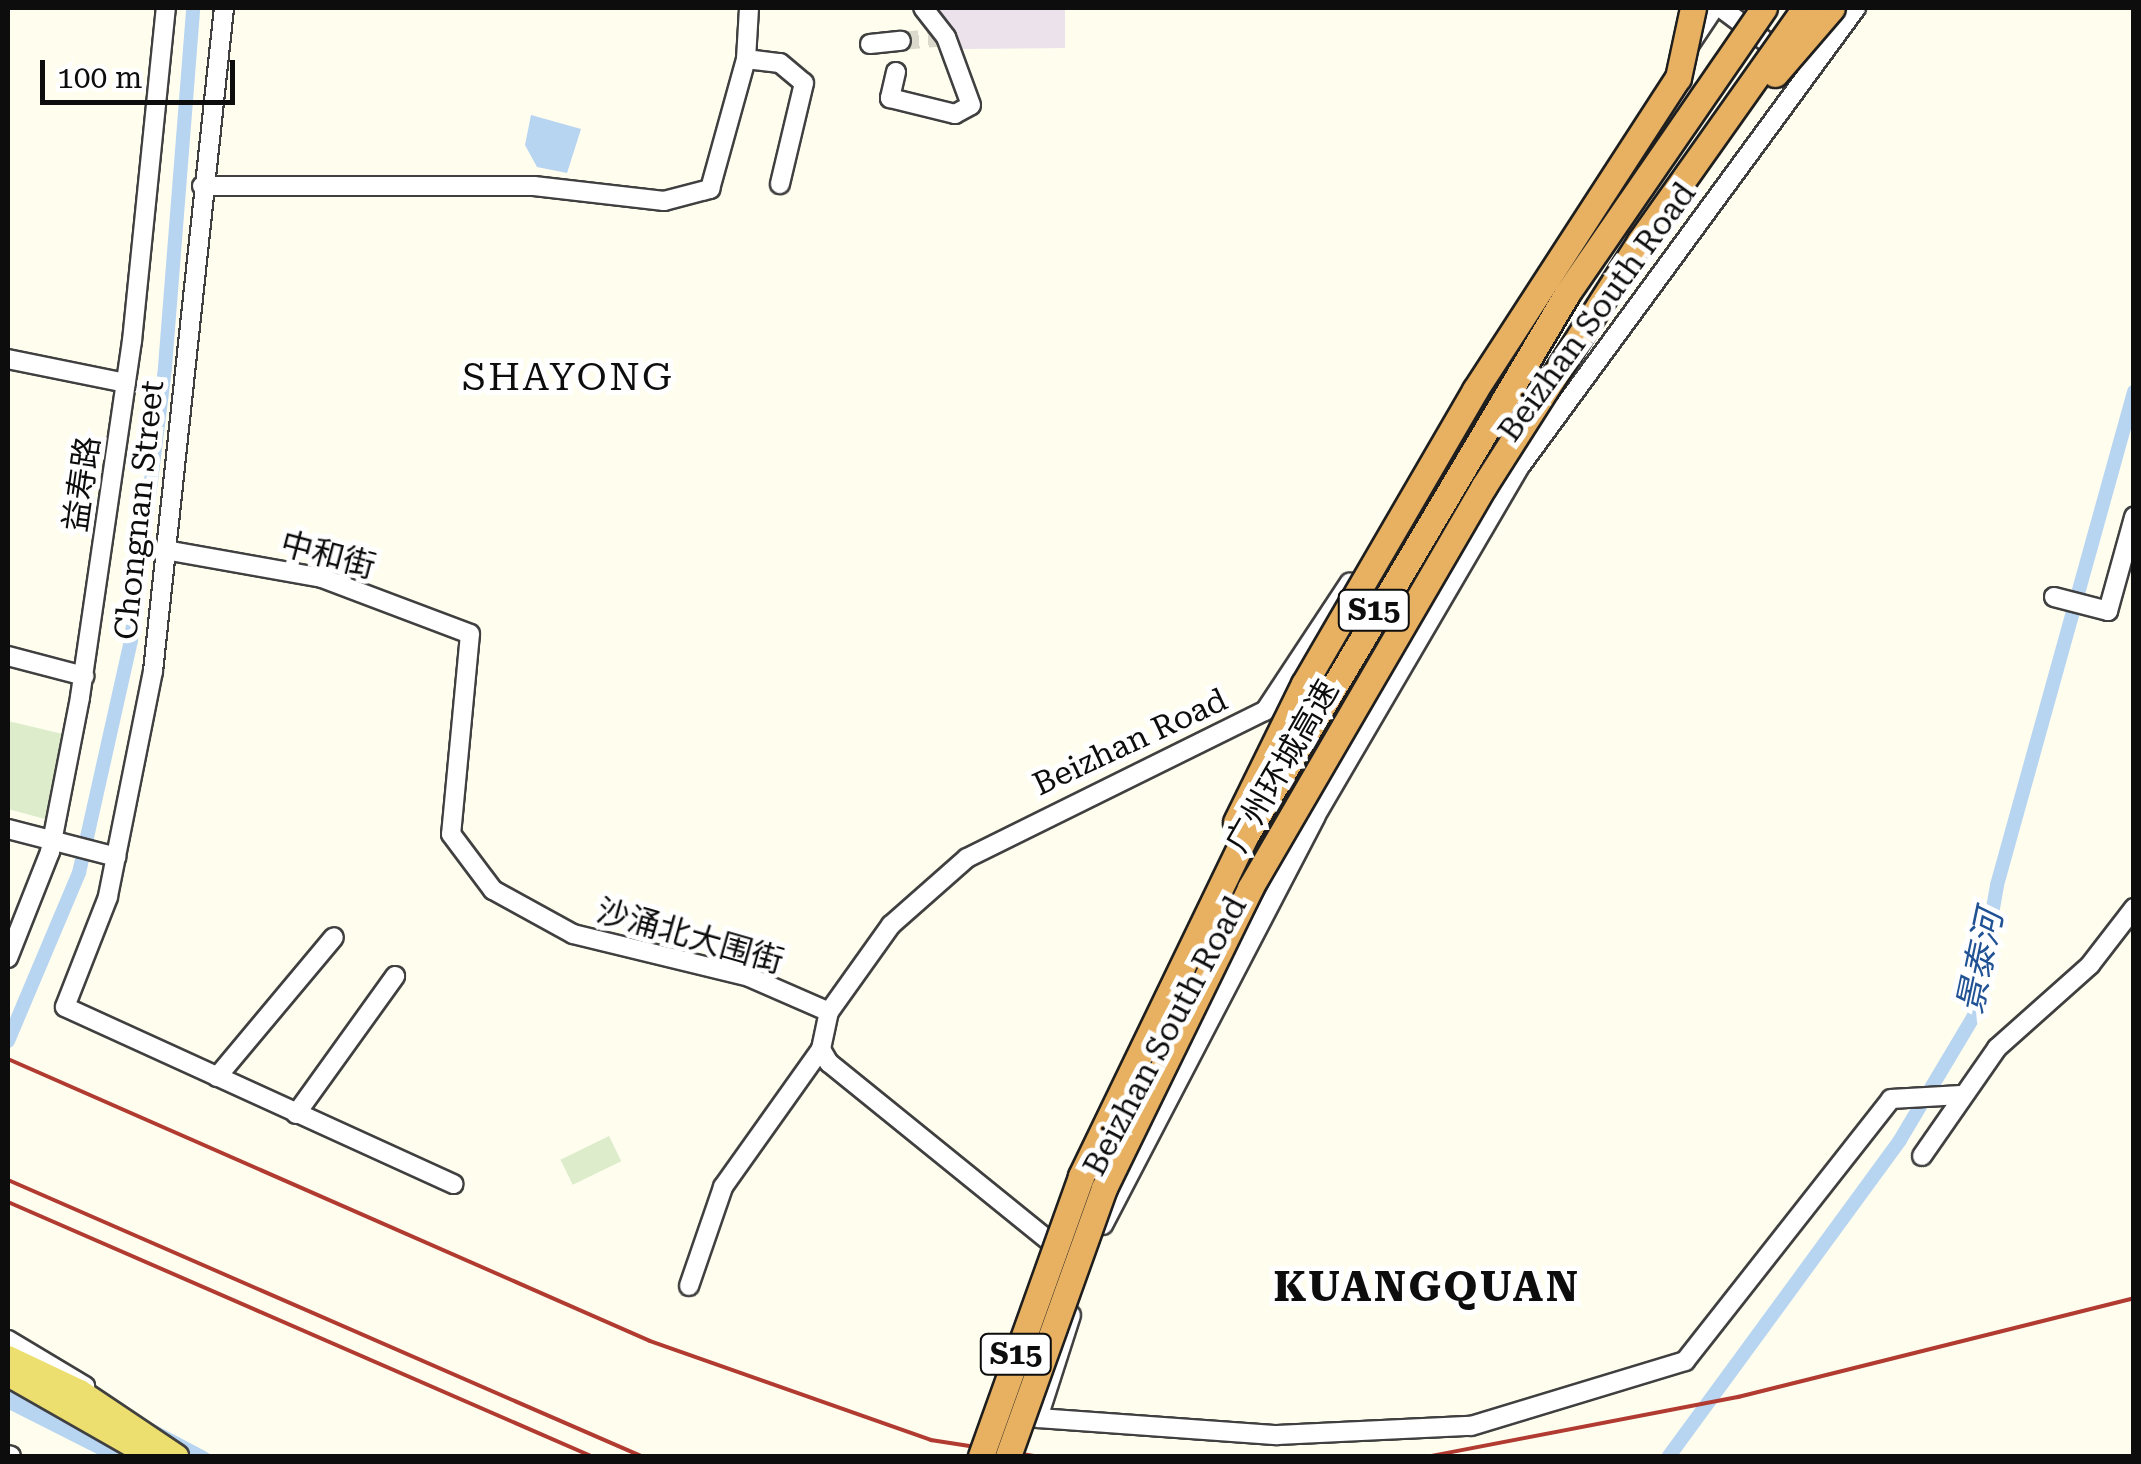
<!DOCTYPE html>
<meta charset="utf-8">
<style>
body{margin:0}
#map{position:relative;width:2141px;height:1464px;overflow:hidden;background:#fefdee;font-family:"Roboto Serif","Noto Sans SC",serif}
div>[style]{position:absolute}
.industrial>*{inset:0;background:#ebe2eb}
.pitch>*{inset:0;background:#ddedcc;transform-origin:0 0}
.water>*{inset:0;background:#b7d4f1}
.canal>*{height:14px;margin:-7px;padding:0 7px;transform-origin:7px;border-radius:7px;background:#b7d4f1}
.minor-tunnel>*{height:18px;margin-top:-9px;transform-origin:0;background:repeating-linear-gradient(90deg,#dad9cc 0 18px,transparent 0 27px)}
.roads{filter:drop-shadow(2px 0 #404040) drop-shadow(-2px 0 #404040) drop-shadow(0 2px #404040) drop-shadow(0 -2px #404040)}
.minor>*{height:18px;margin:-9px;padding:0 9px;transform-origin:9px;border-radius:9px;background:#fff}
.major>*{height:22px;margin:-11px;padding:0 11px;transform-origin:11px;border-radius:11px;background:#eddf6f}
.rail>*{height:4px;margin:-2px;padding:0 2px;transform-origin:2px;border-radius:2px;background:#b13b31}
.bridges{filter:drop-shadow(2px 0 #1e1e1e) drop-shadow(-2px 0 #1e1e1e) drop-shadow(0 2px #1e1e1e) drop-shadow(0 -2px #1e1e1e)}
.highway-bridge>*{height:25px;margin:-12.5px;padding:0 12.5px;transform-origin:12.5px;border-radius:12.5px;background:#e8b162}
span{translate:-50% -50%;white-space:nowrap;text-align:center;line-height:1.15;-webkit-text-stroke:10px #fff;paint-order:stroke}
.shield-label span{padding:2px 8px;background:#fff;border:2px solid;border-radius:8px;-webkit-text-stroke-width:0}
.shield-label{font-size:30px;color:#0d0d0d;font-weight:700}
.street-label{font-size:32px;color:#0d0d0d}
.water-label{font-size:35px;color:#215394;font-style:italic}
.quarter-label{font-size:38px;color:#0d0d0d;letter-spacing:2.5px}
.district-label{font-size:42px;color:#0d0d0d;font-weight:700;letter-spacing:2.5px}
.frame{position:absolute;inset:0;border:10px solid #0d0d0d;pointer-events:none}
.scale{position:absolute;left:40px;top:60px;width:195px;height:45px;box-sizing:border-box;border:5px solid #0d0d0d;border-top:0;padding-left:12px;font-size:30px;line-height:35px;white-space:nowrap;color:#0d0d0d;-webkit-text-stroke:8px #fff;paint-order:stroke}
</style>
<div id="map">
<div class="industrial">
<div style="clip-path:polygon(929px 8px,1065px 8px,1065px 48px,960px 49px)"></div>
</div>
<div class="pitch">
<div style="clip-path:polygon(8px 721px,67px 735px,45px 819px,8px 809px)"></div>
<div style="left:609px;top:1136px;width:28px;height:54px;rotate:64deg"></div>
</div>
<div class="water">
<div style="clip-path:polygon(531px 115px,581px 129px,567px 173px,537px 167px,525px 145px)"></div>
<div style="clip-path:polygon(8px 1347px,205px 1451px,213px 1456px,101px 1456px,8px 1409px)"></div>
</div>
<div class="canal">
<div style="left:8px;top:1041px;width:182px;rotate:-67.1deg"></div>
<div style="left:79px;top:873px;width:238px;rotate:-77.4deg"></div>
<div style="left:131px;top:641px;width:276px;rotate:-82.9deg"></div>
<div style="left:165px;top:367px;width:360px;rotate:-85.5deg"></div>
<div style="left:1669px;top:1456px;width:391px;rotate:-53.8deg"></div>
<div style="left:1900px;top:1140px;width:144px;rotate:-59.2deg"></div>
<div style="left:1974px;top:1016px;width:133px;rotate:-80deg"></div>
<div style="left:1997px;top:885px;width:512px;rotate:-74.47deg"></div>
</div>
<div class="minor-tunnel">
<div style="left:901px;top:41px;width:45px;rotate:-5.1deg"></div>
</div>
<div class="roads">
<div class="minor">
<div style="left:224px;top:8px;width:667px;rotate:96.11deg"></div>
<div style="left:153px;top:671px;width:230px;rotate:101.3deg"></div>
<div style="left:108px;top:897px;width:118px;rotate:111.4deg"></div>
<div style="left:65px;top:1007px;width:427px;rotate:24.5deg"></div>
<div style="left:1721px;top:8px;width:79px;rotate:36.7deg"></div>
<div style="left:870px;top:44px;width:31px;rotate:-6deg"></div>
<div style="left:1690px;top:44px;width:43px;rotate:-56.3deg"></div>
<div style="left:746px;top:59px;width:34px;rotate:7deg"></div>
<div style="left:780px;top:63px;width:31px;rotate:40deg"></div>
<div style="left:804px;top:83px;width:104px;rotate:103.4deg"></div>
<div style="left:896px;top:72px;width:27px;rotate:103deg"></div>
<div style="left:890px;top:98px;width:67px;rotate:13.8deg"></div>
<div style="left:955px;top:114px;width:18px;rotate:-29deg"></div>
<div style="left:971px;top:105px;width:72px;rotate:-110.2deg"></div>
<div style="left:946px;top:37px;width:37px;rotate:-128deg"></div>
<div style="left:202px;top:186px;width:332px"></div>
<div style="left:534px;top:186px;width:131px;rotate:6.6deg"></div>
<div style="left:664px;top:201px;width:48px;rotate:-14.6deg"></div>
<div style="left:710px;top:189px;width:135px;rotate:-74.5deg"></div>
<div style="left:746px;top:59px;width:51px;rotate:-86.6deg"></div>
<div style="left:8px;top:359px;width:120px;rotate:11.5deg"></div>
<div style="left:165px;top:550px;width:159px;rotate:10.1deg"></div>
<div style="left:322px;top:578px;width:158px;rotate:20.7deg"></div>
<div style="left:470px;top:634px;width:201px;rotate:95.4deg"></div>
<div style="left:451px;top:834px;width:70px;rotate:53.1deg"></div>
<div style="left:493px;top:890px;width:91px;rotate:28.8deg"></div>
<div style="left:573px;top:934px;width:181px;rotate:13.7deg"></div>
<div style="left:749px;top:977px;width:87px;rotate:23.6deg"></div>
<div style="left:2054px;top:597px;width:56px;rotate:14.5deg"></div>
<div style="left:2108px;top:611px;width:98px;rotate:-74.5deg"></div>
<div style="left:8px;top:656px;width:79px;rotate:14.7deg"></div>
<div style="left:8px;top:829px;width:112px;rotate:14.5deg"></div>
<div style="left:8px;top:958px;width:114px;rotate:-68.4deg"></div>
<div style="left:50px;top:852px;width:158px;rotate:-79deg"></div>
<div style="left:80px;top:697px;width:360px;rotate:-81.7deg"></div>
<div style="left:132px;top:341px;width:335px;rotate:-84.2deg"></div>
<div style="left:217px;top:1077px;width:182px;rotate:-50.1deg"></div>
<div style="left:296px;top:1114px;width:170px;rotate:-54.3deg"></div>
<div style="left:1922px;top:1156px;width:131px;rotate:-55.2deg"></div>
<div style="left:1997px;top:1048px;width:125px;rotate:-41.7deg"></div>
<div style="left:2090px;top:965px;width:72px;rotate:-52.3deg"></div>
<div style="left:1103px;top:1225px;width:460px;rotate:-62.5deg"></div>
<div style="left:1315px;top:817px;width:408px;rotate:-59.7deg"></div>
<div style="left:1521px;top:465px;width:567px;rotate:-53.76deg"></div>
<div style="left:1064px;top:1253px;width:302px;rotate:-141deg"></div>
<div style="left:829px;top:1063px;width:16px;rotate:-120deg"></div>
<div style="left:821px;top:1049px;width:38px;rotate:-78deg"></div>
<div style="left:829px;top:1012px;width:107px;rotate:-54.5deg"></div>
<div style="left:891px;top:925px;width:101px;rotate:-41.4deg"></div>
<div style="left:967px;top:858px;width:332px;rotate:-26.3deg"></div>
<div style="left:1265px;top:711px;width:154px;rotate:-56.6deg"></div>
<div style="left:689px;top:1286px;width:105px;rotate:-71deg"></div>
<div style="left:723px;top:1187px;width:169px;rotate:-54.6deg"></div>
<div style="left:1071px;top:1315px;width:108px;rotate:107.8deg"></div>
<div style="left:1038px;top:1418px;width:240px;rotate:4.1deg"></div>
<div style="left:1277px;top:1435px;width:194px;rotate:-2.7deg"></div>
<div style="left:1471px;top:1426px;width:224px;rotate:-16.9deg"></div>
<div style="left:1685px;top:1361px;width:333px;rotate:-51.8deg"></div>
<div style="left:1891px;top:1099px;width:70px;rotate:-3.3deg"></div>
<div style="left:8px;top:1340px;width:90px;rotate:30.9deg"></div>
<div style="left:8px;top:1455px;width:3px;rotate:18deg"></div>
</div>
<div class="major">
<div style="left:8px;top:1357px;width:80px;rotate:25.3deg"></div>
<div style="left:80px;top:1391px;width:117px;rotate:33.8deg"></div>
<div style="left:8px;top:1375px;width:163px;rotate:29.7deg"></div>
</div>
</div>
<div class="rail">
<div style="left:8px;top:1059px;width:701px;rotate:23.71deg"></div>
<div style="left:650px;top:1341px;width:298px;rotate:19.4deg"></div>
<div style="left:931px;top:1440px;width:104px;rotate:8.8deg"></div>
<div style="left:8px;top:1180px;width:691px;rotate:23.56deg"></div>
<div style="left:8px;top:1202px;width:636px;rotate:23.54deg"></div>
<div style="left:1431px;top:1456px;width:313px;rotate:-10.9deg"></div>
<div style="left:1738px;top:1397px;width:408px;rotate:-14deg"></div>
</div>
<div class="bridges">
<div class="highway-bridge">
<div style="left:1775px;top:74px;width:87px;rotate:-49.2deg"></div>
<div style="left:1236px;top:822px;width:154px;rotate:-63.8deg"></div>
<div style="left:1304px;top:684px;width:340px;rotate:-59.8deg"></div>
<div style="left:1475px;top:390px;width:372px;rotate:-57deg"></div>
<div style="left:1678px;top:78px;width:72px;rotate:-77.9deg"></div>
<div style="left:981px;top:1456px;width:297px;rotate:-70.3deg"></div>
<div style="left:1081px;top:1176px;width:379px;rotate:-64.2deg"></div>
<div style="left:1246px;top:835px;width:631px;rotate:-59.33deg"></div>
<div style="left:1568px;top:292px;width:345px;rotate:-55.4deg"></div>
<div style="left:1008px;top:1456px;width:285px;rotate:-70.3deg"></div>
<div style="left:1104px;top:1188px;width:334px;rotate:-64deg"></div>
<div style="left:1250px;top:888px;width:465px;rotate:-59.8deg"></div>
<div style="left:1484px;top:486px;width:290px;rotate:-57.5deg"></div>
<div style="left:1640px;top:241px;width:286px;rotate:-54.7deg"></div>
</div>
</div>
<div class="shield-label">
<span style="left:1374px;top:610px">S15</span>
<span style="left:1016px;top:1354px">S15</span>
</div>
<div class="street-label">
<span style="left:1597px;top:312px;rotate:-54deg">Beizhan South Road</span>
<span style="left:82px;top:484px;rotate:-82deg">益寿路</span>
<span style="left:139px;top:510px;rotate:-84deg">Chongnan Street</span>
<span style="left:328px;top:555px;rotate:15deg">中和街</span>
<span style="left:1130px;top:742px;rotate:-25deg">Beizhan Road</span>
<span style="left:1282px;top:766px;rotate:-60deg">广州环城高速</span>
<span style="left:690px;top:936px;rotate:16deg">沙涌北大围街</span>
<span style="left:1165px;top:1036px;rotate:-62deg">Beizhan South Road</span>
</div>
<div class="water-label">
<span style="left:1981px;top:962px;rotate:-78deg">景泰河</span>
</div>
<div class="quarter-label">
<span style="left:568px;top:378px">SHAYONG</span>
</div>
<div class="district-label">
<span style="left:1427px;top:1287px">KUANGQUAN</span>
</div>
<div class="frame"></div>
<div class="scale">100 m</div>
</div>
